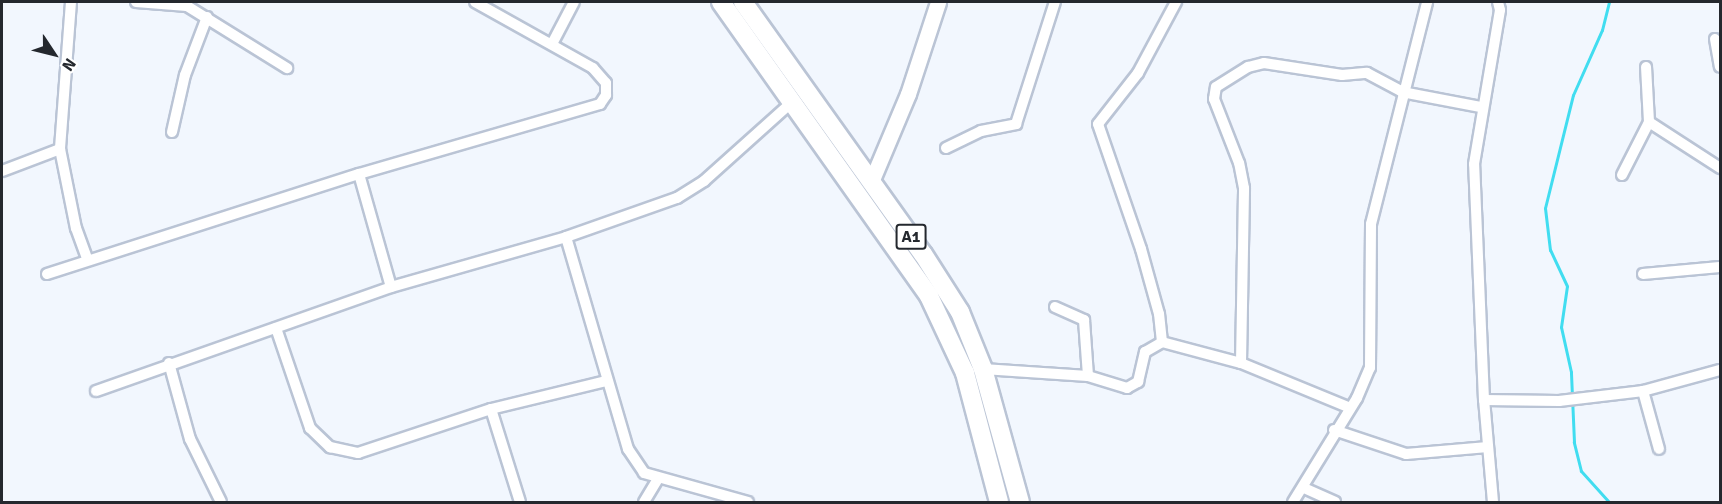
<!DOCTYPE html>
<style>
body{margin:0}
#map{position:relative;width:1722px;height:504px;overflow:hidden;background:#f2f7fe;font-family:Signika,sans-serif}
div>[style]{position:absolute}
.stream>*{height:3px;margin:-1.5px;padding:0 1.5px;transform-origin:1.5px;border-radius:1.5px;background:#41ddf0}
.roads{filter:drop-shadow(2px 0 #bac4d5) drop-shadow(-2px 0 #bac4d5) drop-shadow(0 2px #bac4d5) drop-shadow(0 -2px #bac4d5)}
.street>*{height:10px;margin:-5px;padding:0 5px;transform-origin:5px;border-radius:5px;background:#fff}
.secondary>*{height:15px;margin:-7.5px;padding:0 7.5px;transform-origin:7.5px;border-radius:7.5px;background:#fff}
.highway>*{height:18px;margin:-9px;padding:0 9px;transform-origin:9px;border-radius:9px;background:#fff}
span{translate:-50% -50%;white-space:nowrap;text-align:center;line-height:1.15;-webkit-text-stroke:4.5px #fff;paint-order:stroke}
.shield-label span{padding:2px 4px;background:#fff;border:2px solid;border-radius:4px;-webkit-text-stroke-width:0}
.shield-label{font-size:16px;color:#24282e;font-weight:700}
.frame{position:absolute;inset:0;border:3px solid #24282e;pointer-events:none}
.north{position:absolute;left:24px;top:24px;width:60px;height:60px;-webkit-text-stroke:4px #fff;paint-order:stroke;rotate:125deg;font-size:16px;font-weight:700;line-height:24px;text-align:center;color:#24282e}
.north::after{content:'';display:block;margin:auto;width:21px;height:27px;background:#24282e;clip-path:polygon(50% 0,100% 100%,50% 72%,0 100%)}
</style>
<div id="map">
<div class="stream">
<div style="left:1609px;top:502px;width:42px;rotate:-132.1deg"></div>
<div style="left:1581px;top:471px;width:30px;rotate:-104deg"></div>
<div style="left:1574px;top:442px;width:70px;rotate:-92.5deg"></div>
<div style="left:1571px;top:372px;width:46px;rotate:-102.5deg"></div>
<div style="left:1561px;top:327px;width:41px;rotate:-81.7deg"></div>
<div style="left:1567px;top:286px;width:40px;rotate:-115deg"></div>
<div style="left:1550px;top:250px;width:42px;rotate:-96.8deg"></div>
<div style="left:1545px;top:208px;width:116px;rotate:-76.1deg"></div>
<div style="left:1573px;top:95px;width:71px;rotate:-66deg"></div>
<div style="left:1602px;top:30px;width:29px;rotate:-76deg"></div>
</div>
<div class="roads">
<div class="street">
<div style="left:71px;top:2px;width:147px;rotate:94.3deg"></div>
<div style="left:60px;top:149px;width:81px;rotate:78.6deg"></div>
<div style="left:76px;top:228px;width:33px;rotate:70deg"></div>
<div style="left:136px;top:2px;width:51px;rotate:4.5deg"></div>
<div style="left:187px;top:6px;width:118px;rotate:31.8deg"></div>
<div style="left:1715px;top:39px;width:28px;rotate:80deg"></div>
<div style="left:552px;top:44px;width:47px;rotate:-62.4deg"></div>
<div style="left:1649px;top:122px;width:85px;rotate:32.9deg"></div>
<div style="left:172px;top:132px;width:58px;rotate:-77.2deg"></div>
<div style="left:185px;top:75px;width:62px;rotate:-69.2deg"></div>
<div style="left:946px;top:148px;width:39px;rotate:-26deg"></div>
<div style="left:981px;top:131px;width:36px;rotate:-11deg"></div>
<div style="left:1016px;top:124px;width:128px;rotate:-72.3deg"></div>
<div style="left:2px;top:171px;width:62px;rotate:-20.8deg"></div>
<div style="left:359px;top:174px;width:117px;rotate:74.2deg"></div>
<div style="left:1622px;top:175px;width:59px;rotate:-63deg"></div>
<div style="left:1649px;top:122px;width:55px;rotate:-93.1deg"></div>
<div style="left:566px;top:237px;width:221px;rotate:73.7deg"></div>
<div style="left:628px;top:449px;width:29px;rotate:56deg"></div>
<div style="left:644px;top:473px;width:108px;rotate:15.6deg"></div>
<div style="left:47px;top:274px;width:328px;rotate:-17.8deg"></div>
<div style="left:359px;top:174px;width:251px;rotate:-16.2deg"></div>
<div style="left:600px;top:104px;width:11px;rotate:-56deg"></div>
<div style="left:606px;top:95px;width:12px;rotate:-90deg"></div>
<div style="left:606px;top:83px;width:20px;rotate:-131deg"></div>
<div style="left:593px;top:68px;width:135px;rotate:-150.8deg"></div>
<div style="left:1643px;top:274px;width:77px;rotate:-5.2deg"></div>
<div style="left:1055px;top:307px;width:32px;rotate:24deg"></div>
<div style="left:1084px;top:320px;width:56px;rotate:85.9deg"></div>
<div style="left:276px;top:328px;width:106px;rotate:71.2deg"></div>
<div style="left:310px;top:428px;width:28px;rotate:44deg"></div>
<div style="left:330px;top:447px;width:29px;rotate:12deg"></div>
<div style="left:358px;top:453px;width:140px;rotate:-18.3deg"></div>
<div style="left:491px;top:409px;width:118px;rotate:-13.7deg"></div>
<div style="left:1162px;top:342px;width:28px;rotate:-96deg"></div>
<div style="left:1159px;top:314px;width:67px;rotate:-105.5deg"></div>
<div style="left:1141px;top:249px;width:132px;rotate:-109deg"></div>
<div style="left:1098px;top:124px;width:65px;rotate:-51.9deg"></div>
<div style="left:1138px;top:73px;width:81px;rotate:-61.8deg"></div>
<div style="left:169px;top:363px;width:79px;rotate:74.6deg"></div>
<div style="left:190px;top:439px;width:70px;rotate:63.8deg"></div>
<div style="left:1241px;top:363px;width:175px;rotate:-89deg"></div>
<div style="left:1244px;top:188px;width:25px;rotate:-101deg"></div>
<div style="left:1239px;top:163px;width:69px;rotate:-111.3deg"></div>
<div style="left:1214px;top:99px;width:12px;rotate:-81deg"></div>
<div style="left:1216px;top:87px;width:38px;rotate:-32deg"></div>
<div style="left:1248px;top:67px;width:16px;rotate:-14deg"></div>
<div style="left:1264px;top:63px;width:79px;rotate:8.7deg"></div>
<div style="left:1342px;top:75px;width:25px;rotate:-5deg"></div>
<div style="left:1367px;top:73px;width:40px;rotate:28deg"></div>
<div style="left:1402px;top:92px;width:80px;rotate:10.8deg"></div>
<div style="left:983px;top:369px;width:105px;rotate:3.8deg"></div>
<div style="left:1088px;top:376px;width:41px;rotate:17.1deg"></div>
<div style="left:1127px;top:388px;width:13px;rotate:-29deg"></div>
<div style="left:1138px;top:382px;width:31px;rotate:-77deg"></div>
<div style="left:1145px;top:352px;width:20px;rotate:-30deg"></div>
<div style="left:1162px;top:342px;width:82px;rotate:14.9deg"></div>
<div style="left:1241px;top:363px;width:118px;rotate:22.4deg"></div>
<div style="left:96px;top:391px;width:313px;rotate:-19.4deg"></div>
<div style="left:391px;top:287px;width:182px;rotate:-15.9deg"></div>
<div style="left:566px;top:237px;width:118px;rotate:-19.4deg"></div>
<div style="left:677px;top:198px;width:32px;rotate:-32deg"></div>
<div style="left:704px;top:181px;width:117px;rotate:-41.9deg"></div>
<div style="left:1643px;top:391px;width:60px;rotate:74.6deg"></div>
<div style="left:1484px;top:400px;width:75px;rotate:0.8deg"></div>
<div style="left:1559px;top:401px;width:85px;rotate:-6.8deg"></div>
<div style="left:1643px;top:391px;width:80px;rotate:-15.3deg"></div>
<div style="left:491px;top:409px;width:97px;rotate:72.7deg"></div>
<div style="left:1334px;top:430px;width:76px;rotate:18.4deg"></div>
<div style="left:1406px;top:454px;width:82px;rotate:-4.9deg"></div>
<div style="left:1304px;top:488px;width:34px;rotate:24deg"></div>
<div style="left:644px;top:502px;width:26px;rotate:-59deg"></div>
<div style="left:1293px;top:502px;width:122px;rotate:-58.4deg"></div>
<div style="left:1357px;top:398px;width:33px;rotate:-67deg"></div>
<div style="left:1370px;top:368px;width:144px;rotate:-89.6deg"></div>
<div style="left:1371px;top:224px;width:229px;rotate:-75.8deg"></div>
<div style="left:1493px;top:502px;width:102px;rotate:-95deg"></div>
<div style="left:1484px;top:400px;width:236px;rotate:-92.4deg"></div>
<div style="left:1474px;top:164px;width:156px;rotate:-80.4deg"></div>
<div style="left:1500px;top:10px;width:8px;rotate:-104deg"></div>
</div>
<div class="secondary">
<div style="left:871px;top:182px;width:95px;rotate:-67.2deg"></div>
<div style="left:908px;top:94px;width:97px;rotate:-71.9deg"></div>
</div>
<div class="highway">
<div style="left:721px;top:2px;width:360px;rotate:54.7deg"></div>
<div style="left:929px;top:296px;width:85px;rotate:64.9deg"></div>
<div style="left:965px;top:373px;width:133px;rotate:75.2deg"></div>
<div style="left:743px;top:2px;width:310px;rotate:54.5deg"></div>
<div style="left:923px;top:254px;width:69px;rotate:57.5deg"></div>
<div style="left:960px;top:312px;width:61px;rotate:68deg"></div>
<div style="left:983px;top:369px;width:138px;rotate:74.5deg"></div>
</div>
</div>
<div class="shield-label">
<span style="left:911px;top:237px">A1</span>
</div>
<div class="frame"></div>
<div class="north">N</div>
</div>
